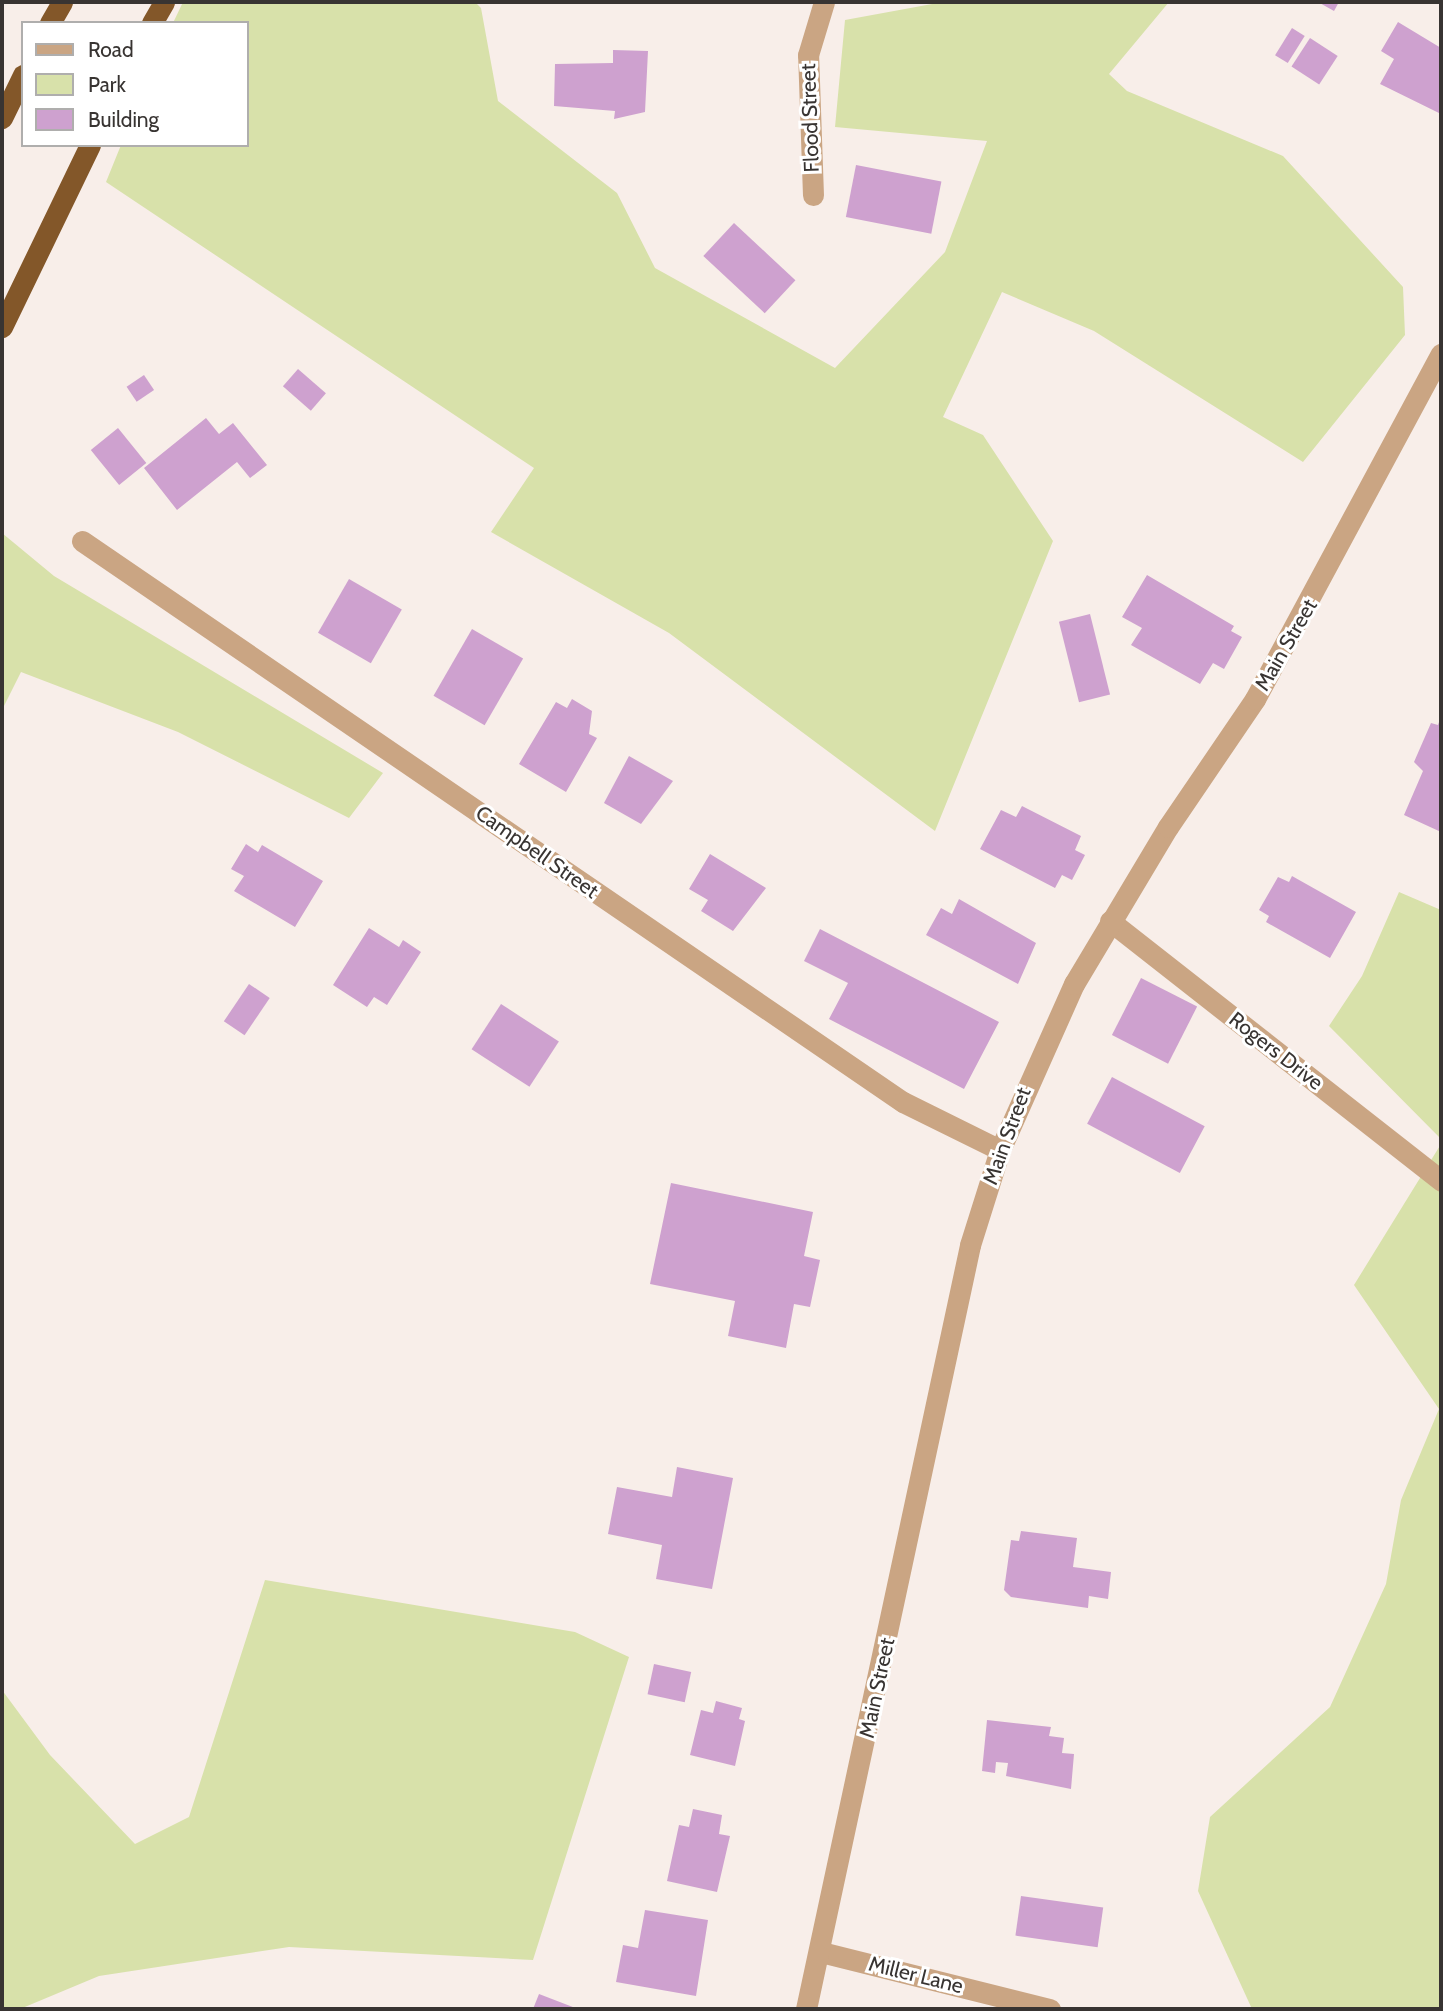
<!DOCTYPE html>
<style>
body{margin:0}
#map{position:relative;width:1443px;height:2011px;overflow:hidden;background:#f8eee9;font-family:Cabin,sans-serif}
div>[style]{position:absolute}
.green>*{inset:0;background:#d8e1aa}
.building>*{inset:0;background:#cea1cf;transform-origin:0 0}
.street>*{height:21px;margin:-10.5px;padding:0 10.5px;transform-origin:10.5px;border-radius:10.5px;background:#caa583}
.highway>*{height:21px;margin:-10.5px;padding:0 10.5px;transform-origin:10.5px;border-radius:10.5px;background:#835729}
span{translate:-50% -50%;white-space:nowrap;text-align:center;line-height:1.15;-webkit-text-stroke:6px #fff;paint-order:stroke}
.street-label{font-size:21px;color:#383432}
.frame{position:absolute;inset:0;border:4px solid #383432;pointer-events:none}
.legend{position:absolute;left:21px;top:21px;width:228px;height:126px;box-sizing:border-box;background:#fff;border:2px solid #afaead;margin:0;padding:9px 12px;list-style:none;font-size:21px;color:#383432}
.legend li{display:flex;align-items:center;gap:14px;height:35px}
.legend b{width:35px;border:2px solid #afaead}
</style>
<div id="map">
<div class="green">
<div style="clip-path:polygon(183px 2px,475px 2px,481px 8px,498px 101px,617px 193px,655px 268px,835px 368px,945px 252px,987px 141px,835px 127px,845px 20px,943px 2px,1169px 2px,1109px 74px,1127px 91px,1283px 156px,1403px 287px,1405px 335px,1303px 462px,1094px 331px,1002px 292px,943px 417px,983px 435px,1053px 541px,935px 831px,669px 633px,491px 532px,534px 468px,106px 182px,121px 145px,247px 145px,247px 23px,173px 23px)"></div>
<div style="clip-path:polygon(2px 533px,54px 576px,383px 773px,349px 818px,178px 732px,21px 672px,2px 710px)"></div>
<div style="clip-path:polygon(1399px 892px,1441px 910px,1441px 1139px,1329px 1026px,1362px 976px)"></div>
<div style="clip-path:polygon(1441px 1144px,1441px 2009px,1252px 2009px,1198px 1891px,1210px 1817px,1330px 1707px,1386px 1584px,1401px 1500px,1439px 1409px,1354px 1285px)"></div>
<div style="clip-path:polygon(265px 1580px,575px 1632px,629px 1657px,533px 1960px,289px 1947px,99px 1976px,20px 2009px,2px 2009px,2px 1690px,50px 1755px,135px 1844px,189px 1817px)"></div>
</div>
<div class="building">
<div style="clip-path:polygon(1318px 2px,1339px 2px,1334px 11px)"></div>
<div style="clip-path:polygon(1398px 22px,1441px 48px,1441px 114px,1380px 84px,1394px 59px,1381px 51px)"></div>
<div style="left:1292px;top:28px;width:15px;height:32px;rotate:32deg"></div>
<div style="left:1310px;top:38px;width:33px;height:34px;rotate:33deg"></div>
<div style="clip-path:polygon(613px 50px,648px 51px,645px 112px,614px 119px,615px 111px,554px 106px,555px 64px,613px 63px)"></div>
<div style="left:856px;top:165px;width:87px;height:53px;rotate:11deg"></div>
<div style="left:734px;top:223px;width:84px;height:45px;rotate:43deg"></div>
<div style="left:298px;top:369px;width:37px;height:23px;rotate:41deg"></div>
<div style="left:144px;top:375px;width:18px;height:21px;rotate:56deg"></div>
<div style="clip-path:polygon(206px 418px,219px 434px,233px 423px,267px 465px,250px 478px,237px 462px,177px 510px,144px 468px)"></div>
<div style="left:118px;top:428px;width:45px;height:35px;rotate:51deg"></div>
<div style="clip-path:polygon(1147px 575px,1234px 626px,1231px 631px,1242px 637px,1224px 669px,1213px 663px,1200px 684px,1131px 645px,1142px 628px,1122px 617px)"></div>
<div style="left:349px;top:579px;width:61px;height:62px;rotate:30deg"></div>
<div style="left:1090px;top:614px;width:83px;height:32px;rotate:76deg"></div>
<div style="left:472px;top:629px;width:59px;height:77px;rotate:30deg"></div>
<div style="clip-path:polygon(572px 699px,592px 711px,589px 734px,597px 738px,566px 792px,519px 764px,556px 702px,567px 708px)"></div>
<div style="clip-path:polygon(1441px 716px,1441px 832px,1404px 815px,1423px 771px,1414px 762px,1431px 723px,1438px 725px)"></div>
<div style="clip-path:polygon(629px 756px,673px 781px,641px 824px,604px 803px)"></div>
<div style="clip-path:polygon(1022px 806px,1081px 836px,1075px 850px,1085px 855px,1072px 880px,1062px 875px,1055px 888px,980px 849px,1001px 810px,1016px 817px)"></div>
<div style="clip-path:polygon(246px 844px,258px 852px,262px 845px,323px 881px,295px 927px,234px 891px,244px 876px,231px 869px)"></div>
<div style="clip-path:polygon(710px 854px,766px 888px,733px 931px,701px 911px,708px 900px,689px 889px)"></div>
<div style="clip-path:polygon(1292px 876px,1356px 912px,1330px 958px,1266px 922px,1269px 916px,1259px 910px,1278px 877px,1289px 882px)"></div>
<div style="clip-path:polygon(959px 899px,1036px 943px,1018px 984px,926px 935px,941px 908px,952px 914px)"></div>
<div style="clip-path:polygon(369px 928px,399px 947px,403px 940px,421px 952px,387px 1005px,374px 997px,367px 1007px,333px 985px)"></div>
<div style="clip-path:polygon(820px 929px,999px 1022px,964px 1089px,829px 1019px,848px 983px,804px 961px)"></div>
<div style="left:1141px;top:978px;width:63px;height:64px;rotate:27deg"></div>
<div style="left:249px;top:984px;width:25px;height:45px;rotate:34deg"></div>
<div style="left:501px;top:1004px;width:69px;height:54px;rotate:33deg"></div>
<div style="left:1112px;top:1077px;width:105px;height:53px;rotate:28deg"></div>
<div style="clip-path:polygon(671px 1183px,813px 1212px,804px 1256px,820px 1260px,810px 1307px,794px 1304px,786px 1348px,728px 1336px,735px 1301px,650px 1284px)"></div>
<div style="clip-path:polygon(677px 1467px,733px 1478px,712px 1589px,656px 1579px,662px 1545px,608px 1534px,617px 1487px,672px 1497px)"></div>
<div style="clip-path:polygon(1021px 1531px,1077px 1538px,1073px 1567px,1111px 1572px,1108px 1599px,1089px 1596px,1088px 1608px,1011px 1597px,1004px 1590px,1011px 1540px,1019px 1541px)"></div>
<div style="left:654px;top:1664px;width:38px;height:31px;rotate:12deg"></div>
<div style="clip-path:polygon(716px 1701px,742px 1708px,739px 1719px,745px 1721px,735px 1766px,690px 1755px,701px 1710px,713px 1713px)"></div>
<div style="clip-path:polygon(987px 1720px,1051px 1727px,1049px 1736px,1064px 1738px,1062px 1753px,1074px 1754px,1071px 1789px,1006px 1776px,1008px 1763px,996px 1762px,995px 1773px,982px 1771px)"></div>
<div style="clip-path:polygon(693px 1809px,722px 1815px,719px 1834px,730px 1836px,717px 1892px,667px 1881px,679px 1825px,689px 1827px)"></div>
<div style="left:1021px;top:1896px;width:83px;height:40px;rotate:8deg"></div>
<div style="clip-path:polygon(645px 1910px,708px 1920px,696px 1996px,616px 1982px,623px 1945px,638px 1948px)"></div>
<div style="clip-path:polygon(539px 1994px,578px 2009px,533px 2009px)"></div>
</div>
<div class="street">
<div style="left:813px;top:195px;width:140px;rotate:-92deg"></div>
<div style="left:808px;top:55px;width:55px;rotate:-73.2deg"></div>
<div style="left:82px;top:541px;width:994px;rotate:34.35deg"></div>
<div style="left:903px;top:1102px;width:108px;rotate:26.3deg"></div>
<div style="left:1110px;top:921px;width:421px;rotate:38.1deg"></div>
<div style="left:821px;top:1952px;width:236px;rotate:14deg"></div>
<div style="left:806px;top:2009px;width:781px;rotate:-77.88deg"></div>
<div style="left:970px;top:1245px;width:100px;rotate:-72.5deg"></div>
<div style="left:1000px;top:1150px;width:182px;rotate:-66deg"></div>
<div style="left:1074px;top:984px;width:183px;rotate:-59.1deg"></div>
<div style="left:1168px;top:827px;width:155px;rotate:-55.8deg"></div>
<div style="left:1255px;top:699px;width:392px;rotate:-61.7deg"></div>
</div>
<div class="highway">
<div style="left:50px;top:23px;width:24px;rotate:-60deg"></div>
<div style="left:152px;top:23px;width:24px;rotate:-60deg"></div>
<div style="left:2px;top:118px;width:48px;rotate:-64deg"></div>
<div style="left:2px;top:327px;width:202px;rotate:-64.2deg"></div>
</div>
<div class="street-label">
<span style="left:810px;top:118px;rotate:-92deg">Flood Street</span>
<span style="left:1286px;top:645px;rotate:-60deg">Main Street</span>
<span style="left:537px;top:852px;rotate:35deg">Campbell Street</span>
<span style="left:1276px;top:1051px;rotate:38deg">Rogers Drive</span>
<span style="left:1007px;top:1136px;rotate:-70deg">Main Street</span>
<span style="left:877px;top:1688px;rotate:-78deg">Main Street</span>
<span style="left:916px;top:1975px;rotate:14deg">Miller Lane</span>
</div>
<div class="frame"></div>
<ul class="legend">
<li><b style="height:9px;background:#caa583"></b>Road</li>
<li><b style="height:19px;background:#d8e1aa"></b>Park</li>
<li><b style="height:19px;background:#cea1cf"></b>Building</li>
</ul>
</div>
